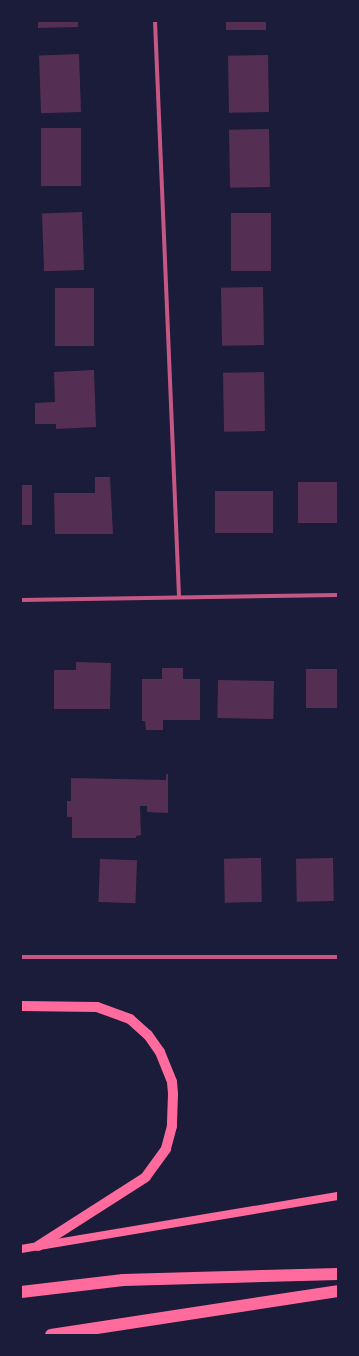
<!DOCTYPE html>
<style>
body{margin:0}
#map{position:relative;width:359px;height:1356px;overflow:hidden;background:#1b1b3a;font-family:Jost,sans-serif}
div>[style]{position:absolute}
.building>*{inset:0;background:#542f53;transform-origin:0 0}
.minor>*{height:4px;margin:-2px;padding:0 2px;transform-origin:2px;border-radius:2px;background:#c65784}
.secondary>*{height:8px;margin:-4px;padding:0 4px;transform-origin:4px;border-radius:4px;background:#ff6b9d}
.primary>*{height:10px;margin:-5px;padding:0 5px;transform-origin:5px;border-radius:5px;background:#ff6b9d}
.motorway>*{height:12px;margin:-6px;padding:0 6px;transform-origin:6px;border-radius:6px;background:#ff6b9d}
span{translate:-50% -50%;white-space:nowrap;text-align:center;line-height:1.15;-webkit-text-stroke:4px #1b1b3a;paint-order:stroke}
.frame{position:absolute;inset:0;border:22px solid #1b1b3a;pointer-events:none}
</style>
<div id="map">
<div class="building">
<div style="clip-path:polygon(38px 21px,78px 21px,78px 27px,38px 28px)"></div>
<div style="left:226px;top:21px;width:40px;height:9px"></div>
<div style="left:79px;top:54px;width:58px;height:40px;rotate:88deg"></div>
<div style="left:268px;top:55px;width:57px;height:40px;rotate:89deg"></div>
<div style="left:81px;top:128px;width:58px;height:40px;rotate:90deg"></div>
<div style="left:269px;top:129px;width:58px;height:40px;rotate:89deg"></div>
<div style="left:82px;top:212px;width:58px;height:40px;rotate:88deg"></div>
<div style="left:231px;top:213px;width:40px;height:58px"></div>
<div style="left:263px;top:287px;width:58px;height:42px;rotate:89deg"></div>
<div style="left:55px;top:288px;width:39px;height:58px"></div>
<div style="clip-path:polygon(94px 370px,96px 427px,56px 429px,56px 424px,35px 424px,35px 403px,55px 402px,54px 372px)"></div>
<div style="left:264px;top:372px;width:59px;height:41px;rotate:89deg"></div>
<div style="clip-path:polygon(95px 477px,110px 477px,113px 534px,55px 534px,54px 493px,95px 493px)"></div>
<div style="left:338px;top:482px;width:41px;height:40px;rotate:90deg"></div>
<div style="left:21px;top:485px;width:11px;height:40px"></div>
<div style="left:273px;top:491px;width:42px;height:58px;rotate:90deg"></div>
<div style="clip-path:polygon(76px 662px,111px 663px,110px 709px,54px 709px,54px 670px,76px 670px)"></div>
<div style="clip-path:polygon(162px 668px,183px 668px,183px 679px,200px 679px,200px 720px,163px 720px,163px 730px,146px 730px,145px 721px,142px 721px,142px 679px,162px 679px)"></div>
<div style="left:306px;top:669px;width:32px;height:39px"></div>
<div style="left:218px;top:680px;width:56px;height:38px;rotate:1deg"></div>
<div style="clip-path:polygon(166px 774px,168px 774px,168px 813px,147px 812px,147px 806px,140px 806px,141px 835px,136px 836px,136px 838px,72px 838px,72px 817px,67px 817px,67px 801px,71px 801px,71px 778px,166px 780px)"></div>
<div style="left:261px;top:858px;width:44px;height:37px;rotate:89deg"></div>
<div style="left:333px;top:858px;width:43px;height:37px;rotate:89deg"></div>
<div style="left:100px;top:859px;width:37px;height:43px;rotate:2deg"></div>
</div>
<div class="minor">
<div style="left:155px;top:21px;width:576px;rotate:87.61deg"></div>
<div style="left:21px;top:600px;width:317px;rotate:-0.9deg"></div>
<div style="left:21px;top:957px;width:317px"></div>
</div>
<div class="secondary">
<div style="left:21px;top:1249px;width:321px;rotate:-9.5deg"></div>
</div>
<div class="primary">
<div style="left:21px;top:1006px;width:76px;rotate:0.8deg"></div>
<div style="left:97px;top:1007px;width:35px;rotate:20deg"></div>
<div style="left:130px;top:1019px;width:24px;rotate:42deg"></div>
<div style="left:148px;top:1035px;width:21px;rotate:55deg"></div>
<div style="left:160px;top:1052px;width:32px;rotate:68deg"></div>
<div style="left:172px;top:1082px;width:12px;rotate:85deg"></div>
<div style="left:173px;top:1094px;width:32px;rotate:92deg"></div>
<div style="left:172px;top:1126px;width:24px;rotate:105deg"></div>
<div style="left:166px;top:1149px;width:34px;rotate:126deg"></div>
<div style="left:146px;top:1177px;width:128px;rotate:147.4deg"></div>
</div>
<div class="motorway">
<div style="left:21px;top:1292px;width:103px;rotate:-6.7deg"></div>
<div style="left:123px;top:1280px;width:215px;rotate:-1.6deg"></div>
<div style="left:51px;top:1335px;width:290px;rotate:-8.7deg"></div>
</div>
<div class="frame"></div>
</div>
